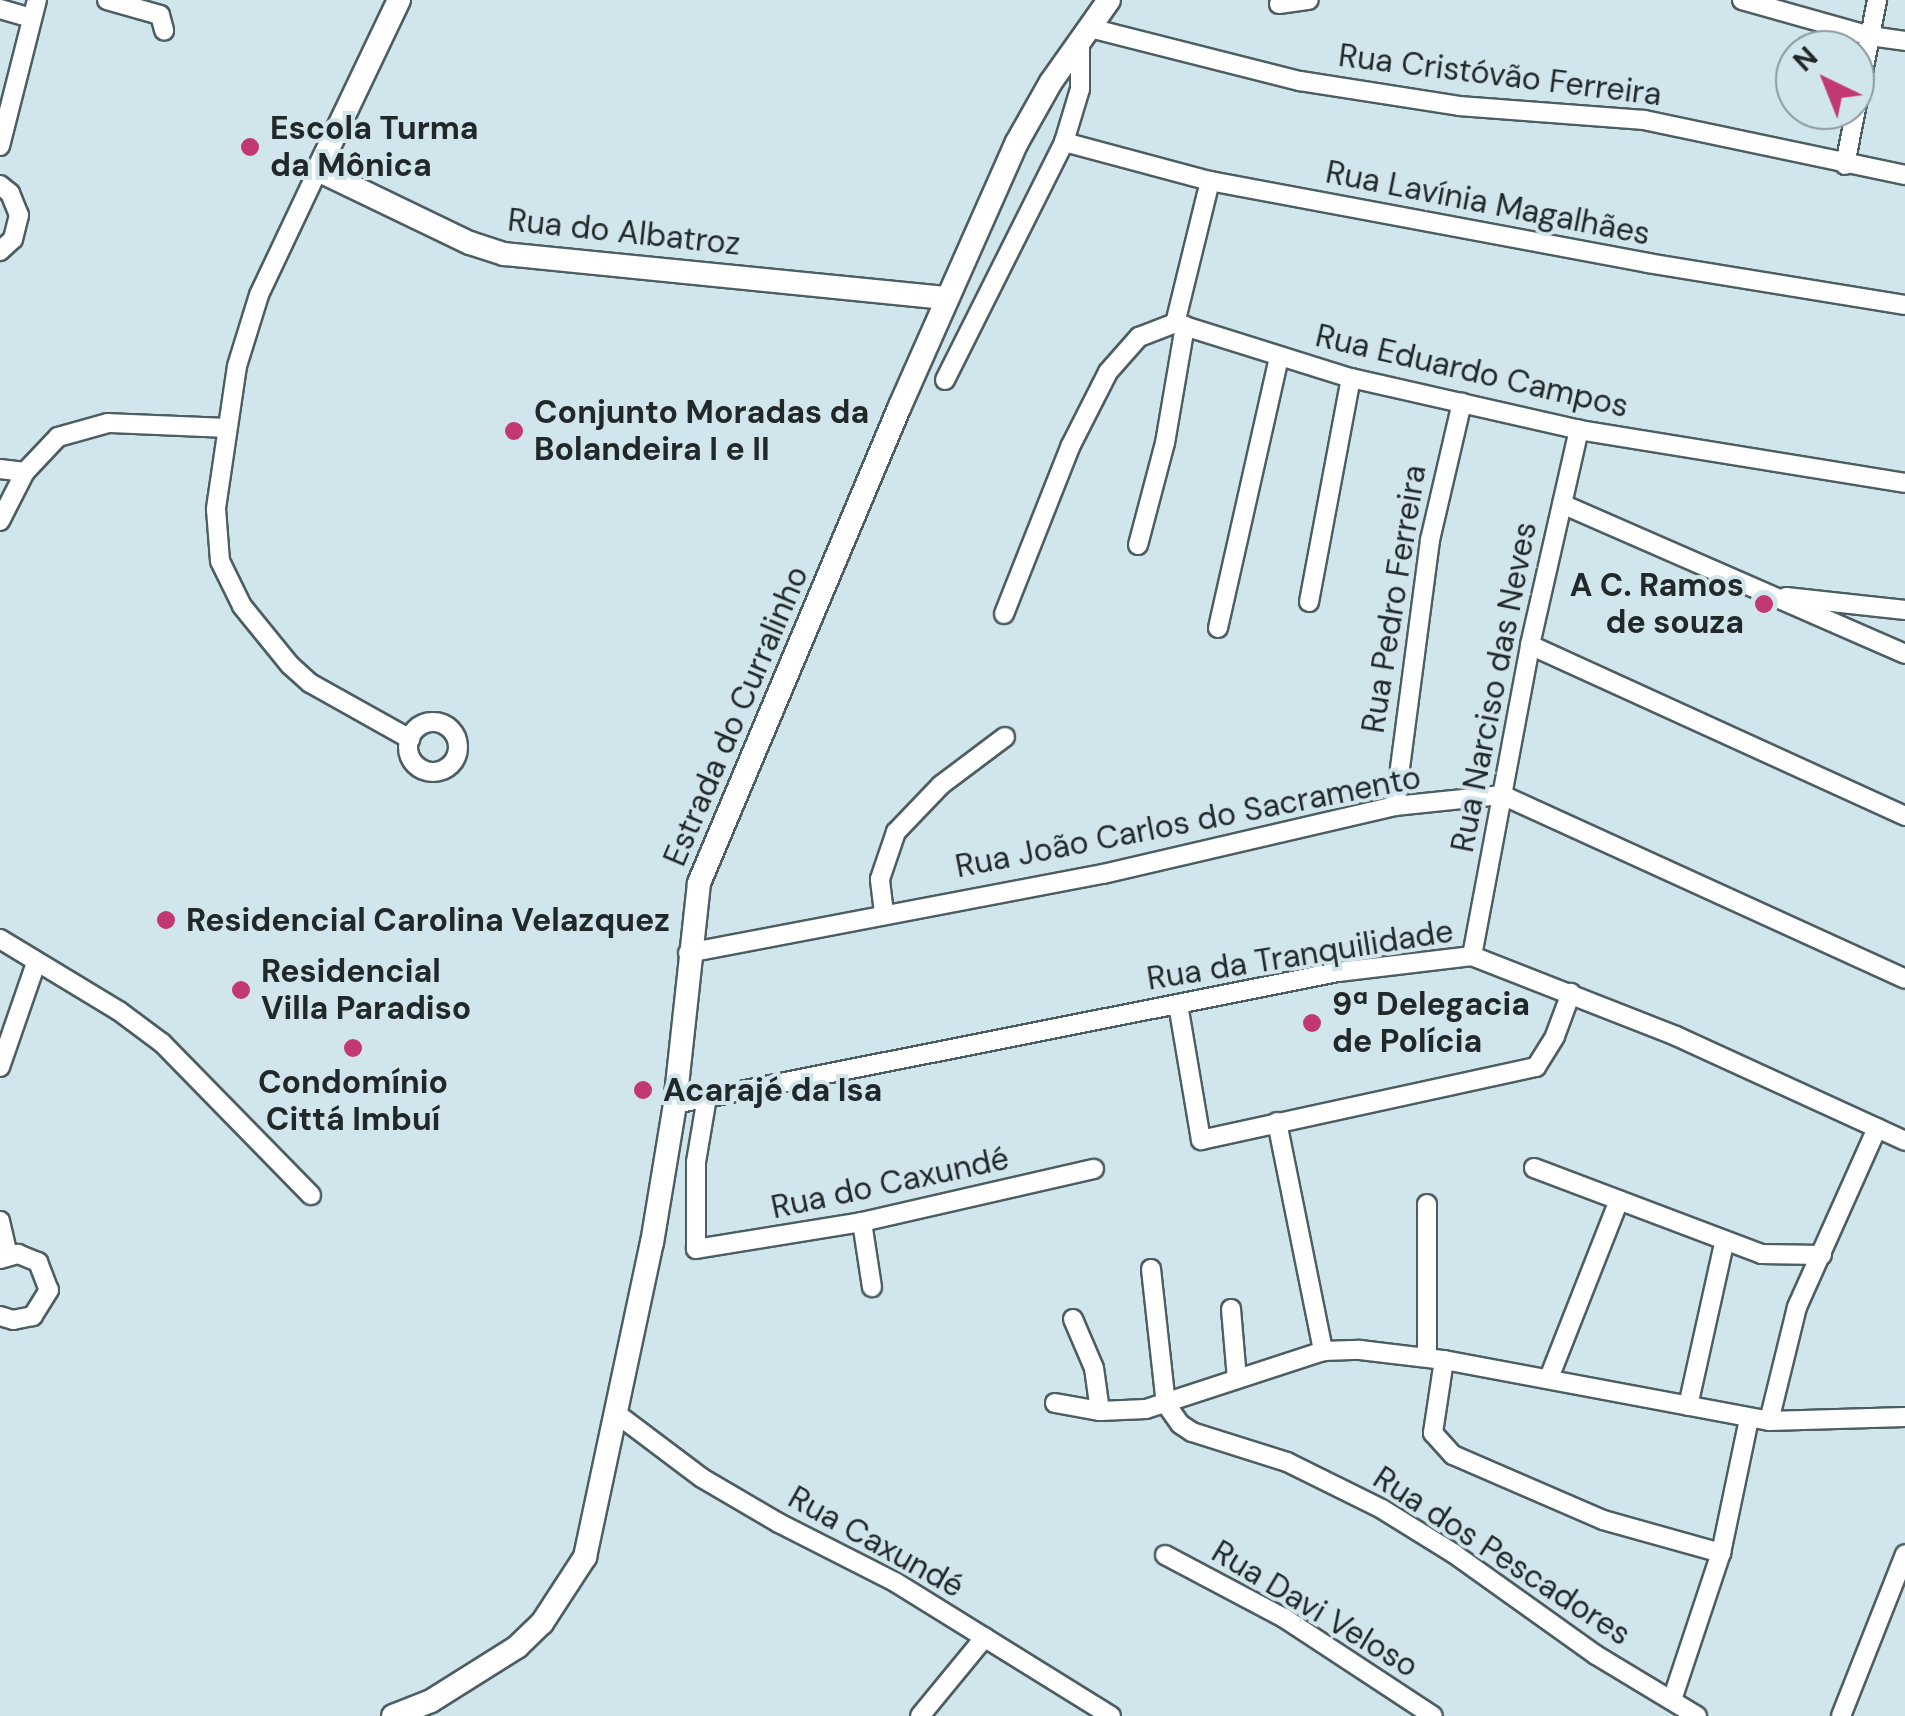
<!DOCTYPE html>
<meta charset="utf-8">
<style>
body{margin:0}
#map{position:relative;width:1905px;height:1716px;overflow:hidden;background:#d1e5ec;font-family:"DM Sans",sans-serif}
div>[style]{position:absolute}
.roads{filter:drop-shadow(2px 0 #4d5e63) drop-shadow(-2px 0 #4d5e63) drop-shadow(0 2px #4d5e63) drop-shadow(0 -2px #4d5e63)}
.minor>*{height:18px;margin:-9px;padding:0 9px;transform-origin:9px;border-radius:9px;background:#fff}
.minor>.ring{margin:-9px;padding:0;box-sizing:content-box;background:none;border:18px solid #fff;border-radius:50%}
.tertiary>*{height:22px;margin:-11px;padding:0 11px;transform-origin:11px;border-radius:11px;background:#fff}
.dots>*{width:28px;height:28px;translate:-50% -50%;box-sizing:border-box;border:5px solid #d1e5ec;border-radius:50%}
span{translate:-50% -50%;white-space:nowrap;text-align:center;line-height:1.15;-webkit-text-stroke:8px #d1e5ec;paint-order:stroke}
.street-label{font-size:32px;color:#21282a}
.poi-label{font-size:32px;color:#21282a;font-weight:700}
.left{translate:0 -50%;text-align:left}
.right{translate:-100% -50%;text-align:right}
.north{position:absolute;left:1775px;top:30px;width:100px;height:100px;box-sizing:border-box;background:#d1e5ec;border:2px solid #8b999e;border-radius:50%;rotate:317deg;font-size:28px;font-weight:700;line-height:40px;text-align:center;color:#21282a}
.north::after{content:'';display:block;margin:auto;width:35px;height:45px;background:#c23872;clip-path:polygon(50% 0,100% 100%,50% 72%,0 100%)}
</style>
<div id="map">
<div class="roads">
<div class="minor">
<div style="left:107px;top:0;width:55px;rotate:15.8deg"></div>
<div style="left:160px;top:15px;width:16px;rotate:75deg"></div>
<div style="left:1742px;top:0;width:133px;rotate:15.7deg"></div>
<div style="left:1870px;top:36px;width:35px;rotate:8deg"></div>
<div style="left:1279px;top:4px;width:30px;rotate:-8deg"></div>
<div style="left:0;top:9px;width:33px;rotate:16deg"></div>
<div style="left:1090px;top:28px;width:217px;rotate:14.2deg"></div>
<div style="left:1300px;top:81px;width:161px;rotate:8.9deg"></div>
<div style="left:1459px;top:106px;width:186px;rotate:4.3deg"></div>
<div style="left:1644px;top:120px;width:267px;rotate:11.9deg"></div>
<div style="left:1064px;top:142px;width:151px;rotate:15deg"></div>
<div style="left:1210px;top:181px;width:446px;rotate:10.6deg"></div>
<div style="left:1648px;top:263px;width:260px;rotate:9.3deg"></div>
<div style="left:0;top:146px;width:151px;rotate:-75.8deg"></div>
<div style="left:1845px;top:165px;width:168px;rotate:-79deg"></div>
<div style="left:318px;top:170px;width:138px;rotate:115.3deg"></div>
<div style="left:259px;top:295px;width:74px;rotate:107.2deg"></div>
<div style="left:237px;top:366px;width:145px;rotate:98.4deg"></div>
<div style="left:216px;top:509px;width:52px;rotate:85.6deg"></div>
<div style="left:220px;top:561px;width:50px;rotate:63.9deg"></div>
<div style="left:242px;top:606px;width:76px;rotate:50.9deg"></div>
<div style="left:290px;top:665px;width:27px;rotate:42deg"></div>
<div style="left:310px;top:683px;width:115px;rotate:29.2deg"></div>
<div style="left:1210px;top:181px;width:146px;rotate:103.8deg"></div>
<div style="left:1175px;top:323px;width:184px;rotate:17.4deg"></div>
<div style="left:1351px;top:378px;width:234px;rotate:12.8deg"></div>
<div style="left:1579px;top:430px;width:330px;rotate:9.2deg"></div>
<div style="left:0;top:185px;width:13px;rotate:39deg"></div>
<div style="left:10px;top:193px;width:24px;rotate:68deg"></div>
<div style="left:19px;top:215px;width:25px;rotate:104deg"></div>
<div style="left:13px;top:239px;width:18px;rotate:137deg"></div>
<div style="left:945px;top:380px;width:266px;rotate:-63.4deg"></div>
<div style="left:1064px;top:142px;width:55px;rotate:-73.2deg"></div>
<div style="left:1080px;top:89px;width:45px;rotate:-90deg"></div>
<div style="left:0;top:469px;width:25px;rotate:7deg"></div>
<div style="left:1562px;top:504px;width:374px;rotate:23.6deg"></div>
<div style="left:0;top:521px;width:55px;rotate:-63deg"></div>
<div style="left:25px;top:472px;width:48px;rotate:-46.7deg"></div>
<div style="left:58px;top:437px;width:52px;rotate:-15.6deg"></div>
<div style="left:108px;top:423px;width:117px;rotate:2.4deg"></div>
<div style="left:1138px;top:545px;width:106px;rotate:-75.2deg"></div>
<div style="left:1165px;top:443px;width:119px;rotate:-80.3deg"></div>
<div style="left:1786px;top:597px;width:120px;rotate:6.2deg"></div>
<div style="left:1309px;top:602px;width:228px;rotate:-79.4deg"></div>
<div style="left:1004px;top:614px;width:180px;rotate:-68.4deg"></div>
<div style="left:1070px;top:447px;width:84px;rotate:-63.1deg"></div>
<div style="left:1108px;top:372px;width:47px;rotate:-48.5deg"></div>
<div style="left:1139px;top:337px;width:39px;rotate:-21deg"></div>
<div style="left:1218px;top:628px;width:277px;rotate:-77.3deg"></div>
<div style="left:1530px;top:645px;width:412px;rotate:24.5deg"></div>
<div class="ring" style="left:408px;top:722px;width:32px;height:32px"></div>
<div style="left:1395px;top:806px;width:268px;rotate:-82.5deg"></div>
<div style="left:1430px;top:540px;width:141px;rotate:-76.9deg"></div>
<div style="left:884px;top:913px;width:34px;rotate:-97deg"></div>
<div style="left:880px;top:879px;width:50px;rotate:-71.2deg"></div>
<div style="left:896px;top:832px;width:65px;rotate:-46.2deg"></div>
<div style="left:941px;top:785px;width:80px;rotate:-36.9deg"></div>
<div style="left:0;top:939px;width:139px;rotate:31.2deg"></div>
<div style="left:119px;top:1011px;width:54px;rotate:36.7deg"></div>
<div style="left:162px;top:1043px;width:213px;rotate:45.6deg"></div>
<div style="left:688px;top:953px;width:422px;rotate:-10.8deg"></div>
<div style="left:1103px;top:874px;width:300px;rotate:-13.1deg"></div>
<div style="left:1395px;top:806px;width:108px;rotate:-5.9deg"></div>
<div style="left:1502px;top:795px;width:443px;rotate:24.5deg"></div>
<div style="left:1472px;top:956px;width:316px;rotate:-79.4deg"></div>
<div style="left:1530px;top:645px;width:221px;rotate:-77.2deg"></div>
<div style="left:1178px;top:1004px;width:138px;rotate:80.4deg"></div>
<div style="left:1201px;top:1140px;width:343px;rotate:-12.3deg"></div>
<div style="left:1536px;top:1067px;width:36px;rotate:-58deg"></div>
<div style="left:1555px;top:1036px;width:46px;rotate:-69.6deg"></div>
<div style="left:0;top:1067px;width:110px;rotate:-70.9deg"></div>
<div style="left:707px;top:1097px;width:66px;rotate:99.6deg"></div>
<div style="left:696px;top:1162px;width:87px;rotate:90deg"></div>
<div style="left:696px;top:1249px;width:168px;rotate:-9.2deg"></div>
<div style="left:862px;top:1222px;width:238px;rotate:-12.9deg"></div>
<div style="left:675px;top:1104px;width:676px;rotate:-11.26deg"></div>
<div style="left:1338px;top:972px;width:135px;rotate:-6.8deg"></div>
<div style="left:1472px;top:956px;width:219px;rotate:21.4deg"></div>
<div style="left:1676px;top:1036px;width:252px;rotate:24.6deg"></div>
<div style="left:1277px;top:1122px;width:234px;rotate:78.6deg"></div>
<div style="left:1534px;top:1168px;width:243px;rotate:20.7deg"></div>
<div style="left:1761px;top:1254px;width:61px;rotate:0.9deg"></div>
<div style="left:1427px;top:1204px;width:153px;rotate:90deg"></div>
<div style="left:0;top:1221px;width:35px;rotate:77deg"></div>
<div style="left:862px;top:1222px;width:66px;rotate:81.3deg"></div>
<div style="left:0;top:1259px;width:19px;rotate:-16deg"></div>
<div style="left:18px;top:1254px;width:22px;rotate:22deg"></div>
<div style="left:38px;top:1262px;width:30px;rotate:69deg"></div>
<div style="left:49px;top:1290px;width:31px;rotate:122deg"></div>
<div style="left:33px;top:1316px;width:20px;rotate:169deg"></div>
<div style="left:13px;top:1320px;width:14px;rotate:-163deg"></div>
<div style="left:1151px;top:1269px;width:136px;rotate:83.7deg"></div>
<div style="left:1166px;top:1404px;width:24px;rotate:55deg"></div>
<div style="left:1180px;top:1424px;width:14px;rotate:34deg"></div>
<div style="left:1192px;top:1432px;width:100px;rotate:17.5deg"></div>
<div style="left:1287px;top:1462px;width:106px;rotate:26.3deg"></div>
<div style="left:1382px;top:1509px;width:84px;rotate:31.8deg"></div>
<div style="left:1453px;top:1553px;width:176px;rotate:35.5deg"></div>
<div style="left:1596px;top:1655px;width:118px;rotate:31.1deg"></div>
<div style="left:1231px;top:1309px;width:70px;rotate:85.1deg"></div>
<div style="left:1073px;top:1319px;width:53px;rotate:66.8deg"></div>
<div style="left:1094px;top:1368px;width:43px;rotate:82.1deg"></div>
<div style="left:1444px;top:1360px;width:74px;rotate:98.6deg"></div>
<div style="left:1433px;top:1433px;width:30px;rotate:48deg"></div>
<div style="left:1453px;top:1455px;width:163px;rotate:23.4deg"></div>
<div style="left:1603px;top:1520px;width:123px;rotate:15.6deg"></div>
<div style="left:1549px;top:1378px;width:191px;rotate:-68.5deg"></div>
<div style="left:1055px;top:1403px;width:46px;rotate:10.1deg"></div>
<div style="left:1100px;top:1411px;width:46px;rotate:-2.5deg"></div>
<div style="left:1146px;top:1409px;width:186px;rotate:-18.1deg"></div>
<div style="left:1323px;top:1351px;width:37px;rotate:-2deg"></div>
<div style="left:1360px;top:1350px;width:85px;rotate:6.8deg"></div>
<div style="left:1444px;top:1360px;width:331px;rotate:10.6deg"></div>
<div style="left:1769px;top:1421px;width:136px;rotate:-1.7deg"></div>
<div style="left:1688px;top:1406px;width:167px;rotate:-77.5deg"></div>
<div style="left:617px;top:1414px;width:106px;rotate:37deg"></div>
<div style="left:702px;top:1478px;width:89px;rotate:30.3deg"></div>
<div style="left:779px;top:1523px;width:130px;rotate:27deg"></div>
<div style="left:895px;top:1582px;width:254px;rotate:31.8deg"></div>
<div style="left:1769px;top:1421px;width:117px;rotate:-76.2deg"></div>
<div style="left:1797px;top:1307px;width:196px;rotate:-65.9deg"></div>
<div style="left:1165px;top:1555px;width:135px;rotate:27.9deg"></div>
<div style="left:1284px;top:1618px;width:178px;rotate:33.3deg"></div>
<div style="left:1672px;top:1700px;width:155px;rotate:-71.6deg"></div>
<div style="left:1721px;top:1553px;width:137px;rotate:-78.2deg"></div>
<div style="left:920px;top:1716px;width:102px;rotate:-50.6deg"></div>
<div style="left:1841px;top:1716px;width:174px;rotate:-68.4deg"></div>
</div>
<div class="tertiary">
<div style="left:399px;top:0;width:188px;rotate:115.5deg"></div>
<div style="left:318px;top:170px;width:169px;rotate:25.7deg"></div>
<div style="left:470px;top:243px;width:36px;rotate:18deg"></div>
<div style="left:504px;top:254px;width:445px;rotate:5.7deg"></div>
<div style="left:393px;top:1716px;width:41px;rotate:-21.5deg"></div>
<div style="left:431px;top:1701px;width:102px;rotate:-32.1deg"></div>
<div style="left:517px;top:1647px;width:35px;rotate:-44deg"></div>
<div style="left:542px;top:1623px;width:79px;rotate:-56.9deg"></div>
<div style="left:585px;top:1557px;width:321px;rotate:-78deg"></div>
<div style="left:652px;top:1243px;width:141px;rotate:-80.6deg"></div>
<div style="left:675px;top:1104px;width:222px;rotate:-83.8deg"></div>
<div style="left:699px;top:883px;width:518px;rotate:-67.15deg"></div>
<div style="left:900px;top:406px;width:287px;rotate:-66.1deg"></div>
<div style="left:1016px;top:144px;width:71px;rotate:-60.6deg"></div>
<div style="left:1051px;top:82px;width:100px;rotate:-54.7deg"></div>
</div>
</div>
<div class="dots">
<div style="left:250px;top:147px;background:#c23872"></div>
<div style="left:514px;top:431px;background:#c23872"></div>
<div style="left:1764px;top:604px;background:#c23872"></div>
<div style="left:166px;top:920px;background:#c23872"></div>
<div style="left:241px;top:990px;background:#c23872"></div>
<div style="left:1312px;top:1023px;background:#c23872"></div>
<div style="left:353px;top:1048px;background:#c23872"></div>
<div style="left:643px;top:1090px;background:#c23872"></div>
</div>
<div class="street-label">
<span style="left:1500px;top:75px;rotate:7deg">Rua Cristóvão Ferreira</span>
<span style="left:1488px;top:203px;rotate:11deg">Rua Lavínia Magalhães</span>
<span style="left:624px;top:232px;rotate:6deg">Rua do Albatroz</span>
<span style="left:1472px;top:371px;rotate:13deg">Rua Eduardo Campos</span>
<span style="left:1394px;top:599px;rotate:-81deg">Rua Pedro Ferreira</span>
<span style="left:1494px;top:687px;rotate:-79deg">Rua Narciso das Neves</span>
<span style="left:736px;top:716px;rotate:-67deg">Estrada do Curralinho</span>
<span style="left:1188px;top:822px;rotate:-11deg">Rua João Carlos do Sacramento</span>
<span style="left:1300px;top:955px;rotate:-9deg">Rua da Tranquilidade</span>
<span style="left:890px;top:1183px;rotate:-12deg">Rua do Caxundé</span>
<span style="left:876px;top:1542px;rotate:29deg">Rua Caxundé</span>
<span style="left:1502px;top:1556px;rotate:33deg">Rua dos Pescadores</span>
<span style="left:1315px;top:1609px;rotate:31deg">Rua Davi Veloso</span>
</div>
<div class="poi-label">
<span class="left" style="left:270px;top:147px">Escola Turma<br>da Mônica</span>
<span class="left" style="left:534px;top:431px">Conjunto Moradas da<br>Bolandeira I e II</span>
<span class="right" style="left:1744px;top:604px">A C. Ramos<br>de souza</span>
<span class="left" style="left:186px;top:920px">Residencial Carolina Velazquez</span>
<span class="left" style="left:261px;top:990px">Residencial<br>Villa Paradiso</span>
<span class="left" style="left:1332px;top:1023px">9ª Delegacia<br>de Polícia</span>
<span style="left:353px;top:1101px">Condomínio<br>Cittá Imbuí</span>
<span class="left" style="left:663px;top:1090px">Acarajé da Isa</span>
</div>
<div class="north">N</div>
</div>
